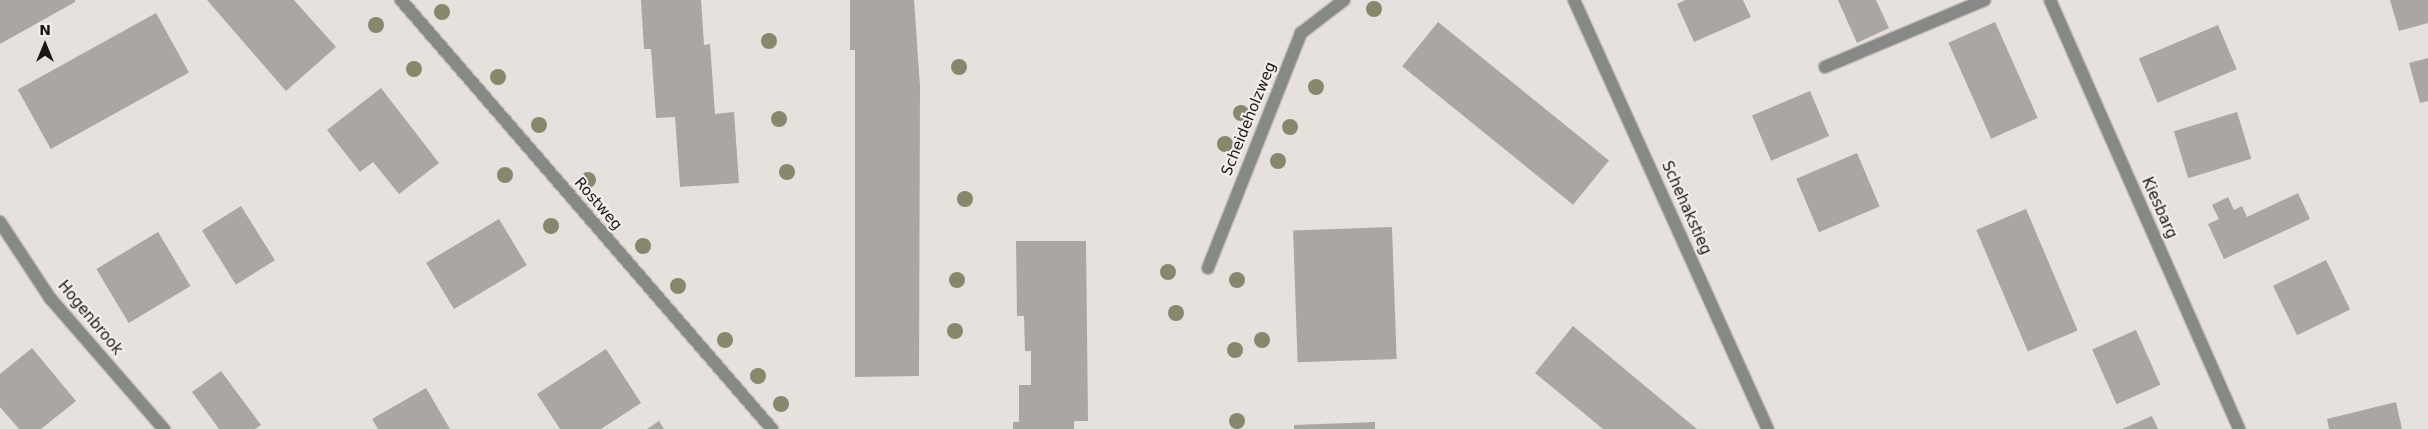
<!DOCTYPE html>
<style>
body{margin:0}
#map{position:relative;width:2428px;height:429px;overflow:hidden;background:#e7e1de;font-family:"DejaVu Sans",sans-serif}
div>[style]{position:absolute}
.building>*{inset:0;background:#aba6a3;transform-origin:0 0}
.roads{filter:drop-shadow(1px 0 #c2bdba) drop-shadow(-1px 0 #c2bdba) drop-shadow(0 1px #c2bdba) drop-shadow(0 -1px #c2bdba)}
.minor>*{height:12px;margin:-6px;padding:0 6px;transform-origin:6px;border-radius:6px;background:#878986}
.trees>*{width:16px;height:16px;margin:-8px;border-radius:50%;background:#86876d}
span{translate:-50% -50%;white-space:nowrap;text-align:center;line-height:1.15;-webkit-text-stroke:4px #f4efeb;paint-order:stroke}
.street-label{font-size:15px;color:#191716}
.north{position:absolute;left:20px;top:20px;width:50px;height:50px;-webkit-text-stroke:4px #f4efeb;paint-order:stroke;rotate:0deg;font-size:14px;font-weight:700;line-height:20px;text-align:center;color:#191716}
.north::after{content:'';display:block;margin:auto;width:18px;height:22px;background:#191716;clip-path:polygon(50% 0,100% 100%,50% 72%,0 100%)}
</style>
<div id="map">
<div class="building">
<div style="clip-path:polygon(0 0,75px 0,75px 2px,0 44px)"></div>
<div style="clip-path:polygon(207px 0,294px 0,336px 47px,286px 91px)"></div>
<div style="clip-path:polygon(641px 0,701px 0,704px 45px,710px 44px,715px 114px,734px 112px,739px 183px,680px 187px,675px 117px,656px 118px,651px 49px,644px 49px)"></div>
<div style="clip-path:polygon(850px 0,914px 0,920px 86px,919px 376px,855px 377px,855px 50px,850px 50px)"></div>
<div style="clip-path:polygon(1685px 0,1743px 0,1751px 17px,1694px 42px,1677px 4px)"></div>
<div style="clip-path:polygon(1838px 0,1876px 0,1889px 28px,1857px 43px)"></div>
<div style="clip-path:polygon(2390px 0,2428px 0,2428px 23px,2399px 31px)"></div>
<div style="left:156px;top:13px;width:68px;height:158px;rotate:61deg"></div>
<div style="left:1438px;top:22px;width:220px;height:57px;rotate:39deg"></div>
<div style="left:1995px;top:22px;width:105px;height:51px;rotate:66deg"></div>
<div style="left:2218px;top:25px;width:48px;height:86px;rotate:67deg"></div>
<div style="clip-path:polygon(2428px 58px,2428px 101px,2420px 103px,2409px 63px)"></div>
<div style="clip-path:polygon(381px 88px,439px 163px,399px 194px,373px 162px,360px 172px,327px 130px)"></div>
<div style="left:1810px;top:91px;width:49px;height:63px;rotate:67deg"></div>
<div style="left:2237px;top:112px;width:49px;height:66px;rotate:73deg"></div>
<div style="left:1857px;top:153px;width:58px;height:66px;rotate:67deg"></div>
<div style="clip-path:polygon(2298px 193px,2310px 219px,2224px 259px,2208px 224px,2219px 219px,2212px 205px,2228px 197px,2234px 210px,2242px 206px,2247px 217px)"></div>
<div style="left:241px;top:206px;width:64px;height:46px;rotate:58deg"></div>
<div style="left:2026px;top:209px;width:132px;height:54px;rotate:67deg"></div>
<div style="left:499px;top:219px;width:54px;height:85px;rotate:59deg"></div>
<div style="left:1392px;top:227px;width:132px;height:99px;rotate:88deg"></div>
<div style="left:158px;top:232px;width:63px;height:72px;rotate:59deg"></div>
<div style="clip-path:polygon(1016px 241px,1086px 241px,1088px 421px,1074px 421px,1074px 429px,1013px 429px,1013px 422px,1019px 422px,1019px 385px,1031px 385px,1031px 351px,1025px 351px,1024px 316px,1017px 316px)"></div>
<div style="left:2326px;top:260px;width:55px;height:59px;rotate:64deg"></div>
<div style="clip-path:polygon(1573px 326px,1657px 396px,1697px 429px,1603px 429px,1535px 373px)"></div>
<div style="left:2136px;top:330px;width:60px;height:48px;rotate:66deg"></div>
<div style="clip-path:polygon(32px 348px,76px 401px,41px 429px,19px 429px,0 407px,0 374px)"></div>
<div style="clip-path:polygon(606px 349px,641px 403px,601px 429px,560px 429px,537px 394px)"></div>
<div style="clip-path:polygon(221px 371px,261px 425px,255px 429px,219px 429px,192px 392px)"></div>
<div style="clip-path:polygon(426px 388px,450px 429px,378px 429px,372px 419px)"></div>
<div style="clip-path:polygon(2396px 402px,2402px 429px,2329px 429px,2327px 419px)"></div>
<div style="clip-path:polygon(2152px 416px,2158px 429px,2122px 429px)"></div>
<div style="clip-path:polygon(659px 421px,664px 429px,647px 429px)"></div>
<div style="clip-path:polygon(1375px 422px,1375px 429px,1294px 429px,1294px 425px)"></div>
</div>
<div class="roads">
<div class="minor">
<div style="left:401px;top:0;width:567px;rotate:49.15deg"></div>
<div style="left:1574px;top:0;width:471px;rotate:65.7deg"></div>
<div style="left:2050px;top:0;width:469px;rotate:66.2deg"></div>
<div style="left:1825px;top:67px;width:173px;rotate:-22.8deg"></div>
<div style="left:0;top:222px;width:91px;rotate:56.7deg"></div>
<div style="left:50px;top:298px;width:174px;rotate:49deg"></div>
<div style="left:1208px;top:268px;width:253px;rotate:-68.4deg"></div>
<div style="left:1301px;top:33px;width:54px;rotate:-37.5deg"></div>
</div>
</div>
<div class="trees">
<div style="left:1374px;top:9px"></div>
<div style="left:442px;top:12px"></div>
<div style="left:376px;top:25px"></div>
<div style="left:769px;top:41px"></div>
<div style="left:959px;top:67px"></div>
<div style="left:414px;top:69px"></div>
<div style="left:498px;top:77px"></div>
<div style="left:1316px;top:87px"></div>
<div style="left:1241px;top:113px"></div>
<div style="left:779px;top:119px"></div>
<div style="left:539px;top:125px"></div>
<div style="left:1290px;top:127px"></div>
<div style="left:1225px;top:144px"></div>
<div style="left:1278px;top:161px"></div>
<div style="left:787px;top:172px"></div>
<div style="left:505px;top:175px"></div>
<div style="left:588px;top:180px"></div>
<div style="left:965px;top:199px"></div>
<div style="left:551px;top:226px"></div>
<div style="left:643px;top:246px"></div>
<div style="left:1168px;top:272px"></div>
<div style="left:957px;top:280px"></div>
<div style="left:1237px;top:280px"></div>
<div style="left:678px;top:286px"></div>
<div style="left:1176px;top:313px"></div>
<div style="left:955px;top:331px"></div>
<div style="left:725px;top:340px"></div>
<div style="left:1262px;top:340px"></div>
<div style="left:1235px;top:350px"></div>
<div style="left:758px;top:376px"></div>
<div style="left:781px;top:404px"></div>
<div style="left:1237px;top:421px"></div>
</div>
<div class="street-label">
<span style="left:1249px;top:119px;rotate:-68deg">Scheideholzweg</span>
<span style="left:598px;top:204px;rotate:49deg">Rostweg</span>
<span style="left:1686px;top:208px;rotate:66deg">Schehakstieg</span>
<span style="left:2159px;top:208px;rotate:66deg">Kiesbarg</span>
<span style="left:90px;top:318px;rotate:50deg">Hogenbrook</span>
</div>
<div class="north">N</div>
</div>
